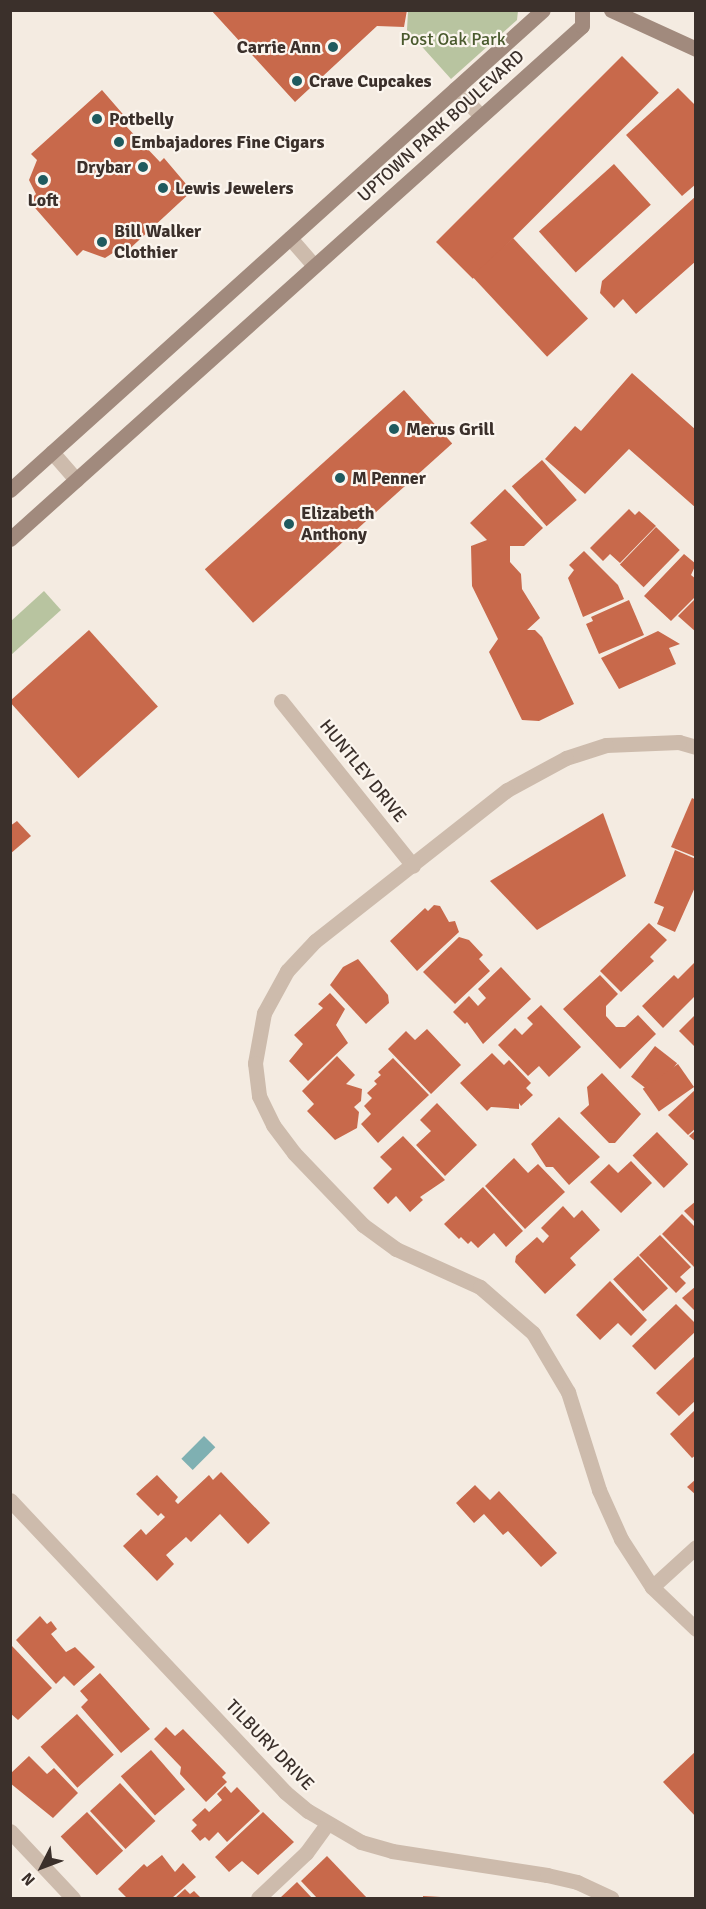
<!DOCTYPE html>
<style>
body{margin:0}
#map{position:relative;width:706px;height:1909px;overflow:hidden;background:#f4ebe1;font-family:Signika,sans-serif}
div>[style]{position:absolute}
.green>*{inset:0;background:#b8c4a0}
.water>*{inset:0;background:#7fb0b2;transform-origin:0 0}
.building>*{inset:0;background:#c8694b;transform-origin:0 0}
.street>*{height:15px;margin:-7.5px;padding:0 7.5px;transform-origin:7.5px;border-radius:7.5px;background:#cdbbac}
.secondary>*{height:15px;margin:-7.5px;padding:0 7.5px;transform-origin:7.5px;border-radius:7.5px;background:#a18a7d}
.dots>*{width:16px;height:16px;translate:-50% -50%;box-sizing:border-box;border:3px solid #fbf5ee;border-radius:50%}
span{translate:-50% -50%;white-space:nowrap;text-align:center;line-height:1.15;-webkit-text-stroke:4.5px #fbf5ee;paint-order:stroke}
.park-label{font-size:18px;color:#4a5a2e}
.poi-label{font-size:18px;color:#3b302b;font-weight:700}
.right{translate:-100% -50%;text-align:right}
.left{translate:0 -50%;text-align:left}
.street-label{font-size:18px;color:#3b302b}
.frame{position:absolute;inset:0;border:12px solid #3b302b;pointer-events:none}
.north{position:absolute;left:12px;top:1837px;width:60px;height:60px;-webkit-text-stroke:4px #fbf5ee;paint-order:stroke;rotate:228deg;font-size:16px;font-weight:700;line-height:24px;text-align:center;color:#3b302b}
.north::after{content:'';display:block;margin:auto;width:21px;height:27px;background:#3b302b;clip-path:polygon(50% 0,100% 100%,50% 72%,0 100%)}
</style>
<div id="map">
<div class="green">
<div style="clip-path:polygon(408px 11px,408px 10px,518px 11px,517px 20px,451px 79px,407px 30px)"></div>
<div style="clip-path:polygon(44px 591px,61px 610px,11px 655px,11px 621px)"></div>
</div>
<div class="water">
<div style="left:204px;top:1436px;width:16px;height:32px;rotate:45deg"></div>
</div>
<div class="building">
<div style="clip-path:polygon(211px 10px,407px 10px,404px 27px,377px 26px,295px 102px)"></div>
<div style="left:622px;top:56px;width:52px;height:263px;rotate:45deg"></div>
<div style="clip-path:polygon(678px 88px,696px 106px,696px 184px,682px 196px,626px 135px)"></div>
<div style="clip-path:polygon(102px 90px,128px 120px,124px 124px,160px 162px,164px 158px,192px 191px,124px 254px,119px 249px,105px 258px,83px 250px,77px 256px,29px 201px,36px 194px,29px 180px,37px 160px,31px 154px)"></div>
<div style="left:614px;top:164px;width:55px;height:101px;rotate:48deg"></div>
<div style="clip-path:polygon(696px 196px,696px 261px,636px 314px,623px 299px,614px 308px,600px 293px,602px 281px)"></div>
<div style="left:513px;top:238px;width:110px;height:56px;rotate:47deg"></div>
<div style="clip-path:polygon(632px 373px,696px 430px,696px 508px,629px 449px,585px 494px,545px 459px,575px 426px,581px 431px)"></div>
<div style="left:404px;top:390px;width:72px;height:268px;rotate:48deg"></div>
<div style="left:542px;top:460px;width:53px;height:40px;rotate:49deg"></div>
<div style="clip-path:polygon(505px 489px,543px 528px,524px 546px,510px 546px,510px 562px,521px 574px,522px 589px,540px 618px,527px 630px,535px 630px,542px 637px,574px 704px,539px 721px,522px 720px,489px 652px,498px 639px,472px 586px,471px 546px,487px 540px,470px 523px)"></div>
<div style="clip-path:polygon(629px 509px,635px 515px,639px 511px,656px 526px,620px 563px,610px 554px,603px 561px,590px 548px)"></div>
<div style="left:656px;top:527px;width:33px;height:52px;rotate:44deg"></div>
<div style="clip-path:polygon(584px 551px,618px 585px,624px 599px,583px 617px,568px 578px,574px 570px,569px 565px)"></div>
<div style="clip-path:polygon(684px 554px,696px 564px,691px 575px,696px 579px,696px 596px,671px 621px,644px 596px)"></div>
<div style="clip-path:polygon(696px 598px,696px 632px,678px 616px)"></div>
<div style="clip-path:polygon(629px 600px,644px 635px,599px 654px,586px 624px,593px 621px,591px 617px)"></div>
<div style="left:89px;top:630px;width:103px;height:107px;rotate:48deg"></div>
<div style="clip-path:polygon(658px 631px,680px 644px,669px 648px,676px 664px,619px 689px,601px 658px)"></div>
<div style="clip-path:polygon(692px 798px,696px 800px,696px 857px,671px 847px)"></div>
<div style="clip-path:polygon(603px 813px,626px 876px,537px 930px,490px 881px)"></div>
<div style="clip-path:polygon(17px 821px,31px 836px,10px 854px,10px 826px)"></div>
<div style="clip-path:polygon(675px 850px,696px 859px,696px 885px,675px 932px,657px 924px,664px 907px,654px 903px)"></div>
<div style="clip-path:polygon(434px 905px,440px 906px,449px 922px,455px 921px,459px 932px,417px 971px,390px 941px,425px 908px,428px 911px)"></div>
<div style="clip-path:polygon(649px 923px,667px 940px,650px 957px,654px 961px,621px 992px,600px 971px)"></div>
<div style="clip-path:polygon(459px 937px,469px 940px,483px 955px,479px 959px,490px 971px,455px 1004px,423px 972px)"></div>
<div style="clip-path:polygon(358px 959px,388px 995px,389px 1003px,366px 1024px,330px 985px,343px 967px)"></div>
<div style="clip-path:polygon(696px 961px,696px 995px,663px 1028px,642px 1006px,674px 975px,678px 979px)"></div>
<div style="clip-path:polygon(501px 967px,531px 999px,483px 1044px,467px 1022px,465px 1024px,453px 1012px,469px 996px,478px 1006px,486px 998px,478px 989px)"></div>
<div style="clip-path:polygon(600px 975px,618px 994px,606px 1006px,606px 1016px,616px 1027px,625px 1027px,638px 1015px,656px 1034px,620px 1069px,563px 1009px)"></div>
<div style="clip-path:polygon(330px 993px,345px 1009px,336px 1025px,348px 1043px,308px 1081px,289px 1061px,303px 1044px,294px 1035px,323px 1008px,318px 1004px)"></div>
<div style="clip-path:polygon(541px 1005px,581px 1047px,549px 1077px,539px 1066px,528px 1076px,498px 1045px,515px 1028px,522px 1035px,533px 1024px,527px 1018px)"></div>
<div style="clip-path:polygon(696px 1014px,696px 1048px,679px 1031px)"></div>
<div style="clip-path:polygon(427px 1029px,461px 1065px,431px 1094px,388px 1049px,406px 1031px,415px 1040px)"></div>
<div style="left:655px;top:1046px;width:28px;height:39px;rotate:38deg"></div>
<div style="clip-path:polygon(492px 1053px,504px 1065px,509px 1060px,531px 1083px,526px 1088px,533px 1095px,521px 1106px,519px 1103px,519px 1109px,491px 1107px,487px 1111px,460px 1083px)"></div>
<div style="clip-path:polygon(337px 1056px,355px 1075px,346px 1084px,362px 1089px,361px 1101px,354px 1107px,359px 1112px,357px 1128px,335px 1140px,307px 1111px,314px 1104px,302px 1091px)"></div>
<div style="clip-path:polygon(393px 1058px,429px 1095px,378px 1143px,361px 1124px,371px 1114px,364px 1106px,372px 1098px,367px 1093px,377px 1084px,374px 1081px,381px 1075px,378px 1072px)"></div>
<div style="left:678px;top:1064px;width:28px;height:43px;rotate:55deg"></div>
<div style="clip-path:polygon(602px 1073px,641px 1114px,615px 1143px,609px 1143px,580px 1113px,589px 1105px,587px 1087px)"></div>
<div style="clip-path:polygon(696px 1089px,696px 1128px,688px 1135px,668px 1115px)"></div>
<div style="clip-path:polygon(437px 1103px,477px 1145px,445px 1176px,416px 1145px,431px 1131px,420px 1120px)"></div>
<div style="clip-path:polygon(559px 1117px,600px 1157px,569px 1185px,553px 1167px,546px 1167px,531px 1144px)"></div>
<div style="clip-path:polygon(696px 1130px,696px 1142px,689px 1136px)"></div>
<div style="left:657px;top:1132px;width:45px;height:34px;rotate:46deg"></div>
<div style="clip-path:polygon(403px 1136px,445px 1180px,420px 1197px,423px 1200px,410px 1212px,396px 1196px,388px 1204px,373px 1188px,392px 1169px,380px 1157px)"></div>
<div style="clip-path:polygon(514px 1158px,528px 1173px,538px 1164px,565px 1192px,525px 1229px,485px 1186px)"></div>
<div style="clip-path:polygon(631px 1161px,652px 1183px,621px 1213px,590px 1182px,609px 1164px,618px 1173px)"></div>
<div style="clip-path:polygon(483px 1187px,523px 1231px,506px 1247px,494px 1233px,478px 1248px,471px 1241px,468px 1244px,461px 1237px,459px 1239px,444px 1224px)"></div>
<div style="clip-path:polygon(696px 1201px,696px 1223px,684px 1211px)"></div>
<div style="clip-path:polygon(563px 1206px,574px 1218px,582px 1210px,600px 1230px,570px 1258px,576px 1265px,545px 1294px,515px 1262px,516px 1256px,537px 1237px,543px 1243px,549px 1236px,541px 1228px)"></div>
<div style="clip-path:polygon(682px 1214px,696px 1228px,696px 1269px,662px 1234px)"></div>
<div style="clip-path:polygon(660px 1235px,691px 1267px,680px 1277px,686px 1283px,676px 1293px,639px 1255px)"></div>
<div style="left:638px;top:1256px;width:44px;height:34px;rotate:47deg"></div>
<div style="clip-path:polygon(610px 1281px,647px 1320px,631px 1336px,618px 1323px,600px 1340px,576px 1315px)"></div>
<div style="clip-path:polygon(696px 1286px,696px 1312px,682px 1298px)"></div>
<div style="clip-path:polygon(676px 1304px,696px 1324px,696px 1331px,655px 1370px,632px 1346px)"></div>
<div style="clip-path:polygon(696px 1355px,696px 1400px,679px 1416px,656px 1393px)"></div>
<div style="clip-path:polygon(696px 1409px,696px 1455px,692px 1458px,670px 1434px)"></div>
<div style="clip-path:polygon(221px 1472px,270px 1523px,248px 1544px,220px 1514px,191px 1542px,186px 1537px,166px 1555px,174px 1564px,157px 1581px,123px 1546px,141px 1529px,146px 1535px,165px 1517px,161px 1513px,158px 1516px,136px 1494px,157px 1475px,178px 1497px,175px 1501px,178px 1504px,209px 1475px,213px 1480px)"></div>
<div style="clip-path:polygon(696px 1479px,696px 1495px,687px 1487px)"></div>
<div style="clip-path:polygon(475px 1485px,490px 1500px,499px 1491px,557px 1553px,541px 1567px,508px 1531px,503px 1535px,484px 1514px,474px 1523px,456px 1503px)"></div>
<div style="clip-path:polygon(40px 1616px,47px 1624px,51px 1621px,57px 1629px,51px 1634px,66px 1652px,75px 1647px,95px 1667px,74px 1686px,64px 1676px,56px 1684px,16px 1640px)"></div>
<div style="clip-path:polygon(12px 1646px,52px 1688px,18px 1720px,10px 1713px)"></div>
<div style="clip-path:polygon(100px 1673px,150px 1729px,121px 1753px,81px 1707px,88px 1700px,80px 1691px)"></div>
<div style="left:77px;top:1714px;width:55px;height:49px;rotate:48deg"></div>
<div style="clip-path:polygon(166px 1727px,175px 1736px,183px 1729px,226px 1773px,222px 1777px,227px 1782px,206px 1802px,180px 1774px,181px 1767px,154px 1739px)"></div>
<div style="left:151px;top:1750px;width:52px;height:40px;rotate:49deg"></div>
<div style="clip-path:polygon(696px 1751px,696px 1817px,663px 1782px)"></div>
<div style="clip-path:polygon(29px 1756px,47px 1774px,54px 1768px,78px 1793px,53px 1818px,10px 1783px,10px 1774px)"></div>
<div style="left:120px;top:1783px;width:52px;height:41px;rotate:47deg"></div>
<div style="clip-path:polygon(225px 1786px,231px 1793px,237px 1787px,260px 1811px,227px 1842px,218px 1832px,209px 1841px,205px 1837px,200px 1841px,191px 1831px,197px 1825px,192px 1820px,205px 1808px,209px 1812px,222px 1800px,217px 1794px)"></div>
<div style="left:87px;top:1812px;width:53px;height:36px;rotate:47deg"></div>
<div style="clip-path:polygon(263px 1812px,294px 1842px,258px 1875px,242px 1861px,229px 1872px,215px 1857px)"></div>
<div style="clip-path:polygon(162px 1855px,175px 1872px,183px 1863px,196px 1877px,172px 1898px,127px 1898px,118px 1889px,144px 1864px,147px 1867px)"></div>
<div style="clip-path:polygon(327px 1856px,367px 1898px,317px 1898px,301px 1881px)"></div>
<div style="clip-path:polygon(297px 1882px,312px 1898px,280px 1898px)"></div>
<div style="clip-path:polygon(185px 1889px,190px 1894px,194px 1891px,201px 1898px,175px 1898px)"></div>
<div style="clip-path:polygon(423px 1896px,441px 1897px,441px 1898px,423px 1898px)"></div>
</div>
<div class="street">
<div style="left:455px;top:89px;width:37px;rotate:46deg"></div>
<div style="left:290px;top:238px;width:37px;rotate:49deg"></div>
<div style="left:52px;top:452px;width:37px;rotate:49deg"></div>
<div style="left:281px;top:701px;width:211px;rotate:51.3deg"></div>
<div style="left:696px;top:747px;width:18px;rotate:-164deg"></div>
<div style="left:679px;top:742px;width:73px;rotate:177.6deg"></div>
<div style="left:606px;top:745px;width:42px;rotate:162deg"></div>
<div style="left:566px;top:758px;width:67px;rotate:151.5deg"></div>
<div style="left:507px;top:790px;width:244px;rotate:141.8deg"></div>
<div style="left:315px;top:941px;width:41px;rotate:133deg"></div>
<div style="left:287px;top:971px;width:48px;rotate:118.7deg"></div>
<div style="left:264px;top:1013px;width:51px;rotate:100.2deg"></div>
<div style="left:255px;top:1063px;width:33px;rotate:83deg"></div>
<div style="left:259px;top:1096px;width:32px;rotate:64deg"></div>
<div style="left:273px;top:1125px;width:35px;rotate:53deg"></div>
<div style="left:294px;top:1153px;width:100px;rotate:46.2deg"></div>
<div style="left:363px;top:1225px;width:41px;rotate:36deg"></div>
<div style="left:396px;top:1249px;width:92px;rotate:24.3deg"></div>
<div style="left:480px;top:1287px;width:70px;rotate:41deg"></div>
<div style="left:533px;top:1333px;width:69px;rotate:59.3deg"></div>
<div style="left:568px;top:1392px;width:103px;rotate:72.4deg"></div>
<div style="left:599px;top:1490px;width:54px;rotate:65.8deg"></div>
<div style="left:621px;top:1539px;width:57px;rotate:57.1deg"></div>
<div style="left:652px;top:1587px;width:61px;rotate:43.7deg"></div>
<div style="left:10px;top:1500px;width:401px;rotate:46.7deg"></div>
<div style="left:285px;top:1792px;width:30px;rotate:40deg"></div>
<div style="left:308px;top:1811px;width:61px;rotate:30.3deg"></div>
<div style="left:361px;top:1842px;width:32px;rotate:16deg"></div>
<div style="left:392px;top:1851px;width:157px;rotate:8.8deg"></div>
<div style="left:547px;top:1875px;width:31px;rotate:13deg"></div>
<div style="left:577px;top:1882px;width:38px;rotate:25deg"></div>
<div style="left:652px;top:1587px;width:59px;rotate:-42.3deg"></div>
<div style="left:10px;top:1831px;width:92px;rotate:46.8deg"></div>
<div style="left:258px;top:1898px;width:66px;rotate:-43.2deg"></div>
<div style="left:306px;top:1853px;width:36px;rotate:-54deg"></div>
</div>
<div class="secondary">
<div style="left:611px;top:10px;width:94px;rotate:24.6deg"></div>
<div style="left:10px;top:490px;width:717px;rotate:-42.01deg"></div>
<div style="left:10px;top:539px;width:768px;rotate:-41.89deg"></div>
<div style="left:582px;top:26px;width:16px;rotate:-90deg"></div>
</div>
<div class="dots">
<div style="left:333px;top:47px;background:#1f5a5e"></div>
<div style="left:297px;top:81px;background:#1f5a5e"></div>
<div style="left:97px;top:119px;background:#1f5a5e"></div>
<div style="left:119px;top:142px;background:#1f5a5e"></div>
<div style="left:143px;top:167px;background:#1f5a5e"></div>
<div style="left:43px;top:180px;background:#1f5a5e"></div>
<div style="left:163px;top:188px;background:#1f5a5e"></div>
<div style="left:102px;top:242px;background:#1f5a5e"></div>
<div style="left:394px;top:429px;background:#1f5a5e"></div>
<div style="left:340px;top:478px;background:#1f5a5e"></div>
<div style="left:289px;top:524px;background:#1f5a5e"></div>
</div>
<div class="park-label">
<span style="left:453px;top:39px">Post Oak Park</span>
</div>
<div class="poi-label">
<span class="right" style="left:321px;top:47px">Carrie Ann</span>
<span class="left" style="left:309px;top:81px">Crave Cupcakes</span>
<span class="left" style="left:109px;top:119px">Potbelly</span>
<span class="left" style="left:131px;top:142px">Embajadores Fine Cigars</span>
<span class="right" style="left:131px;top:167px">Drybar</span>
<span class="left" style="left:175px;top:188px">Lewis Jewelers</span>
<span style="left:43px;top:200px">Loft</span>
<span class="left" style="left:114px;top:242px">Bill Walker<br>Clothier</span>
<span class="left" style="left:406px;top:429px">Merus Grill</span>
<span class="left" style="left:352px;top:478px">M Penner</span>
<span class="left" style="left:301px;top:524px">Elizabeth<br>Anthony</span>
</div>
<div class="street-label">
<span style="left:441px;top:126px;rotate:-42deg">UPTOWN PARK BOULEVARD</span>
<span style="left:363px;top:771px;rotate:51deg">HUNTLEY DRIVE</span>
<span style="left:270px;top:1745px;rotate:46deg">TILBURY DRIVE</span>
</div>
<div class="frame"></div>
<div class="north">N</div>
</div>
